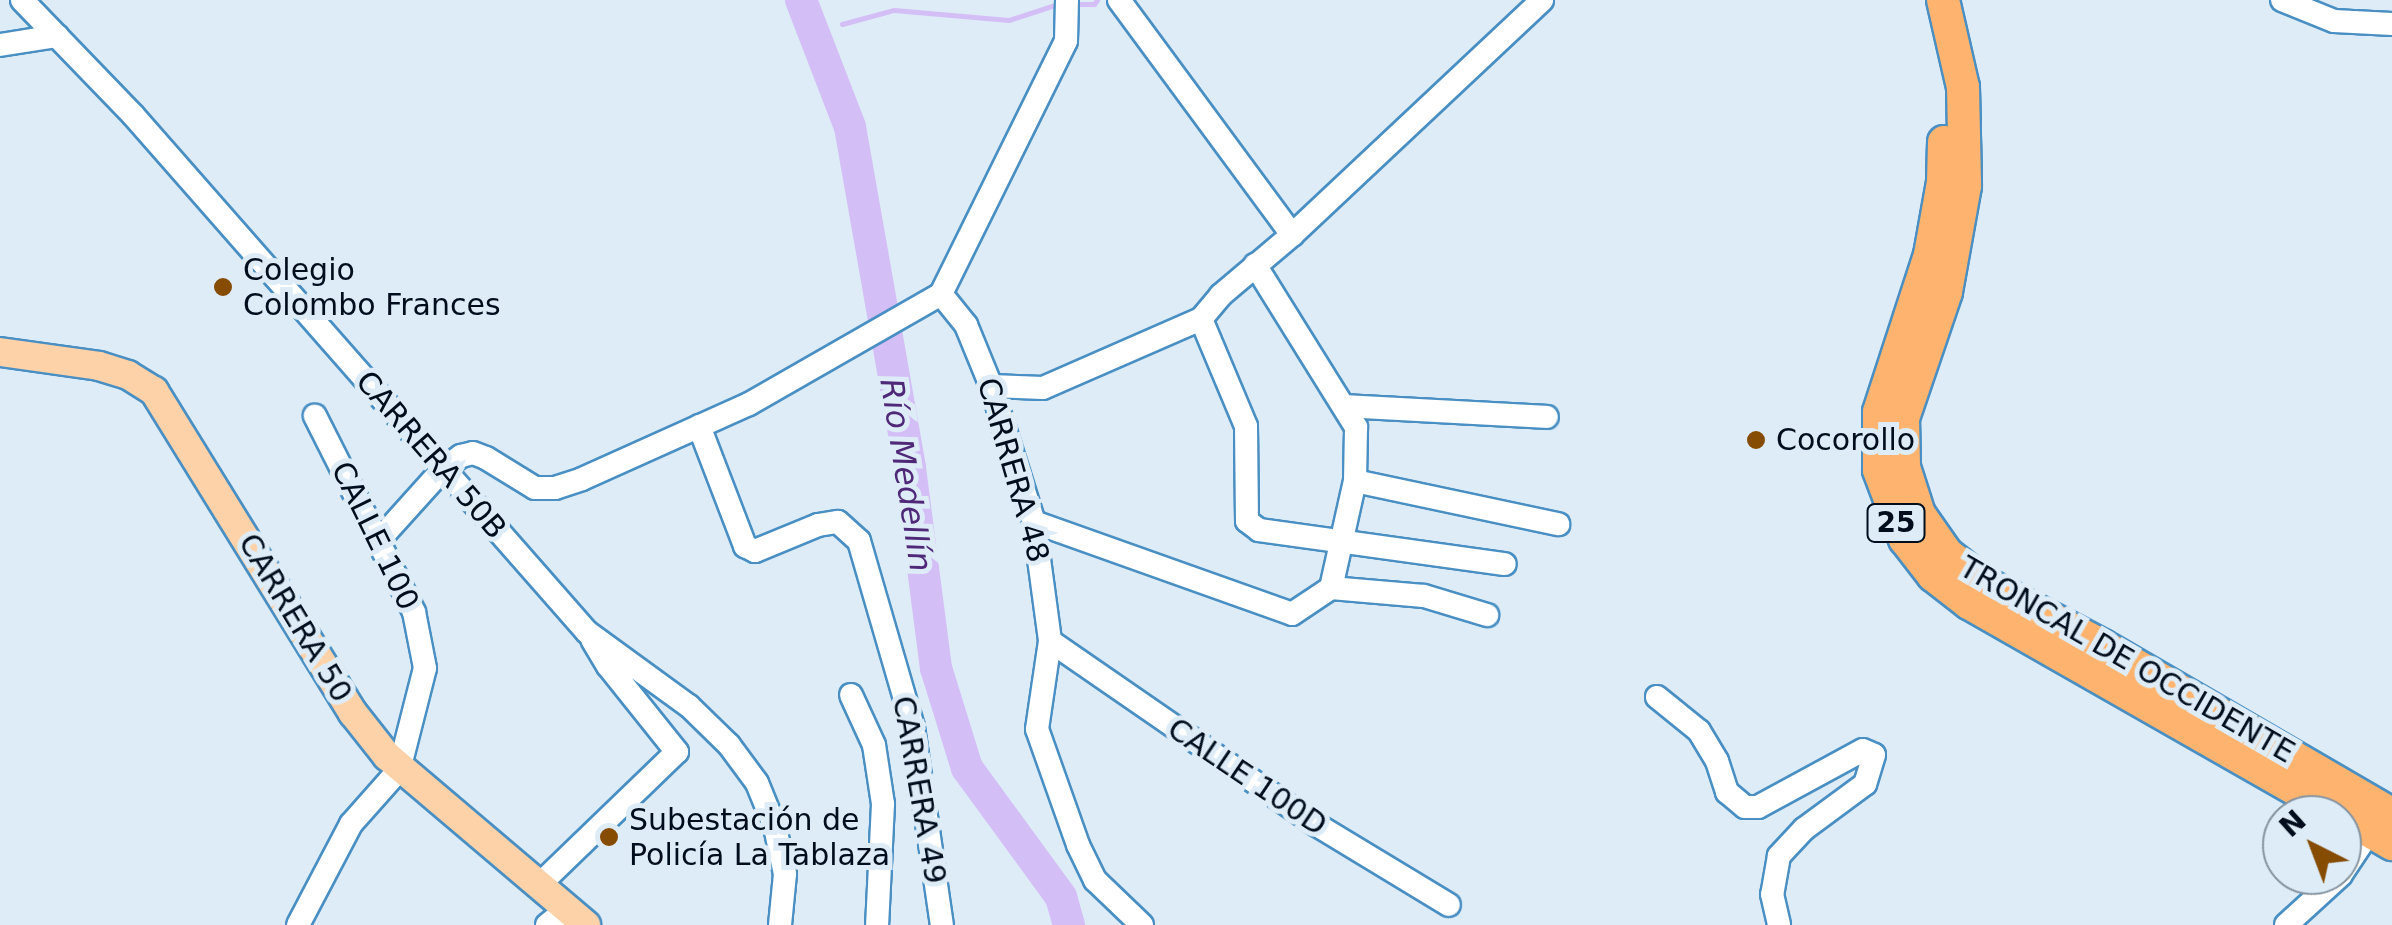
<!DOCTYPE html>
<meta charset="utf-8">
<style>
body{margin:0}
#map{position:relative;width:2392px;height:925px;overflow:hidden;background:#deecf7;font-family:"DejaVu Sans",sans-serif}
div>[style]{position:absolute}
.stream>*{height:5px;margin:-2.5px;padding:0 2.5px;transform-origin:2.5px;border-radius:2.5px;background:#d4bef6}
.river>*{height:32px;margin:-16px;padding:0 16px;transform-origin:16px;border-radius:16px;background:#d4bef6}
.roads{filter:drop-shadow(2px 0 #498fc3) drop-shadow(-2px 0 #498fc3) drop-shadow(0 2px #498fc3) drop-shadow(0 -2px #498fc3)}
.minor>*{height:22px;margin:-11px;padding:0 11px;transform-origin:11px;border-radius:11px;background:#fff}
.major>*{height:28px;margin:-14px;padding:0 14px;transform-origin:14px;border-radius:14px;background:#fed2a8}
.highway>*{height:32px;margin:-16px;padding:0 16px;transform-origin:16px;border-radius:16px;background:#feb46e}
.dots>*{width:28px;height:28px;translate:-50% -50%;box-sizing:border-box;border:5px solid #deecf7;border-radius:50%}
span{translate:-50% -50%;white-space:nowrap;text-align:center;line-height:1.15;-webkit-text-stroke:10px #deecf7;paint-order:stroke}
.shield-label span{padding:2px 8px;background:#deecf7;border:2px solid;border-radius:8px;-webkit-text-stroke-width:0}
.shield-label{font-size:28px;color:#000d1c;font-weight:700}
.poi-label{font-size:30px;color:#000d1c}
.left{translate:0 -50%;text-align:left}
.street-label{font-size:30px;color:#000d1c}
.water-label{font-size:32px;color:#4f2978;font-style:italic}
.north{position:absolute;left:2262px;top:795px;width:100px;height:100px;box-sizing:border-box;background:#deecf7;border:2px solid #85939f;border-radius:50%;rotate:318deg;font-size:28px;font-weight:700;line-height:40px;text-align:center;color:#000d1c}
.north::after{content:'';display:block;margin:auto;width:35px;height:45px;background:#864c01;clip-path:polygon(50% 0,100% 100%,50% 72%,0 100%)}
</style>
<div id="map">
<div class="stream">
<div style="left:1072px;top:4px;width:22px"></div>
<div style="left:1094px;top:4px;width:5px;rotate:-53deg"></div>
<div style="left:842px;top:24px;width:54px;rotate:-15.1deg"></div>
<div style="left:894px;top:10px;width:115px;rotate:5deg"></div>
<div style="left:1009px;top:20px;width:55px;rotate:-18.1deg"></div>
</div>
<div class="river">
<div style="left:801px;top:0;width:136px;rotate:68.9deg"></div>
<div style="left:850px;top:127px;width:346px;rotate:80deg"></div>
<div style="left:910px;top:468px;width:202px;rotate:82.6deg"></div>
<div style="left:936px;top:668px;width:105px;rotate:72.8deg"></div>
<div style="left:967px;top:768px;width:160px;rotate:53.9deg"></div>
<div style="left:1061px;top:897px;width:29px;rotate:74deg"></div>
</div>
<div class="roads">
<div class="minor">
<div style="left:22px;top:0;width:160px;rotate:46deg"></div>
<div style="left:133px;top:115px;width:688px;rotate:48.71deg"></div>
<div style="left:587px;top:632px;width:126px;rotate:36deg"></div>
<div style="left:689px;top:706px;width:56px;rotate:44.3deg"></div>
<div style="left:729px;top:745px;width:47px;rotate:53.6deg"></div>
<div style="left:757px;top:783px;width:48px;rotate:67.8deg"></div>
<div style="left:775px;top:827px;width:48px;rotate:78deg"></div>
<div style="left:785px;top:874px;width:51px;rotate:95.6deg"></div>
<div style="left:1119px;top:0;width:292px;rotate:53.6deg"></div>
<div style="left:1292px;top:235px;width:343px;rotate:-43.2deg"></div>
<div style="left:2282px;top:0;width:56px;rotate:22deg"></div>
<div style="left:2334px;top:21px;width:58px;rotate:3deg"></div>
<div style="left:0;top:45px;width:58px;rotate:-9deg"></div>
<div style="left:941px;top:294px;width:40px;rotate:51deg"></div>
<div style="left:966px;top:325px;width:66px;rotate:67.7deg"></div>
<div style="left:991px;top:386px;width:143px;rotate:72.5deg"></div>
<div style="left:1034px;top:522px;width:120px;rotate:82.3deg"></div>
<div style="left:1050px;top:641px;width:89px;rotate:98.4deg"></div>
<div style="left:1037px;top:729px;width:123px;rotate:70.5deg"></div>
<div style="left:1078px;top:845px;width:39px;rotate:64deg"></div>
<div style="left:1095px;top:880px;width:65px;rotate:43.8deg"></div>
<div style="left:1201px;top:319px;width:116px;rotate:67.2deg"></div>
<div style="left:1246px;top:426px;width:95px;rotate:89.4deg"></div>
<div style="left:1247px;top:521px;width:15px;rotate:37deg"></div>
<div style="left:1259px;top:530px;width:248px;rotate:7.9deg"></div>
<div style="left:991px;top:386px;width:52px;rotate:2.2deg"></div>
<div style="left:1043px;top:388px;width:172px;rotate:-23.6deg"></div>
<div style="left:1201px;top:319px;width:31px;rotate:-50deg"></div>
<div style="left:1221px;top:295px;width:93px;rotate:-40.2deg"></div>
<div style="left:1345px;top:406px;width:202px;rotate:3.1deg"></div>
<div style="left:699px;top:426px;width:129px;rotate:69deg"></div>
<div style="left:745px;top:546px;width:11px;rotate:27deg"></div>
<div style="left:755px;top:551px;width:68px;rotate:-22.4deg"></div>
<div style="left:818px;top:525px;width:20px;rotate:-9deg"></div>
<div style="left:838px;top:522px;width:28px;rotate:42deg"></div>
<div style="left:859px;top:541px;width:194px;rotate:73.8deg"></div>
<div style="left:913px;top:727px;width:200px;rotate:81.7deg"></div>
<div style="left:1355px;top:481px;width:208px;rotate:12deg"></div>
<div style="left:1034px;top:522px;width:274px;rotate:19.6deg"></div>
<div style="left:1292px;top:614px;width:47px;rotate:-33.7deg"></div>
<div style="left:1331px;top:588px;width:110px;rotate:-77.4deg"></div>
<div style="left:1355px;top:481px;width:54px;rotate:-88.9deg"></div>
<div style="left:1356px;top:427px;width:191px;rotate:-121.9deg"></div>
<div style="left:380px;top:539px;width:94px;rotate:-48deg"></div>
<div style="left:443px;top:469px;width:22px;rotate:-36deg"></div>
<div style="left:461px;top:456px;width:12px;rotate:-14deg"></div>
<div style="left:473px;top:453px;width:14px;rotate:21deg"></div>
<div style="left:486px;top:458px;width:57px;rotate:31.5deg"></div>
<div style="left:535px;top:488px;width:20px"></div>
<div style="left:555px;top:488px;width:28px;rotate:-18deg"></div>
<div style="left:582px;top:479px;width:183px;rotate:-24.2deg"></div>
<div style="left:749px;top:404px;width:221px;rotate:-29.8deg"></div>
<div style="left:941px;top:294px;width:282px;rotate:-63.7deg"></div>
<div style="left:1066px;top:41px;width:41px;rotate:-88.6deg"></div>
<div style="left:1331px;top:588px;width:93px;rotate:4.9deg"></div>
<div style="left:1424px;top:596px;width:66px;rotate:16.8deg"></div>
<div style="left:1050px;top:641px;width:324px;rotate:34.6deg"></div>
<div style="left:1317px;top:825px;width:154px;rotate:31.2deg"></div>
<div style="left:851px;top:695px;width:55px;rotate:65.3deg"></div>
<div style="left:874px;top:745px;width:60px;rotate:81.3deg"></div>
<div style="left:883px;top:804px;width:121px;rotate:92.8deg"></div>
<div style="left:1657px;top:697px;width:54px;rotate:39deg"></div>
<div style="left:1699px;top:731px;width:35px;rotate:59deg"></div>
<div style="left:1717px;top:761px;width:33px;rotate:72deg"></div>
<div style="left:1727px;top:792px;width:23px;rotate:40deg"></div>
<div style="left:1745px;top:807px;width:13px"></div>
<div style="left:1758px;top:807px;width:119px;rotate:-28.5deg"></div>
<div style="left:1863px;top:750px;width:12px;rotate:24deg"></div>
<div style="left:1874px;top:755px;width:30px;rotate:107deg"></div>
<div style="left:1865px;top:784px;width:76px;rotate:143.6deg"></div>
<div style="left:1804px;top:829px;width:37px;rotate:133deg"></div>
<div style="left:1779px;top:856px;width:39px;rotate:100deg"></div>
<div style="left:1772px;top:894px;width:32px;rotate:77deg"></div>
<div style="left:2342px;top:873px;width:50px;rotate:-56.3deg"></div>
<div style="left:538px;top:886px;width:193px;rotate:-44deg"></div>
<div style="left:677px;top:752px;width:110px;rotate:-128.7deg"></div>
<div style="left:608px;top:666px;width:31px;rotate:-121deg"></div>
<div style="left:298px;top:925px;width:114px;rotate:-62.3deg"></div>
<div style="left:351px;top:824px;width:72px;rotate:-48.4deg"></div>
<div style="left:399px;top:770px;width:105px;rotate:-75.7deg"></div>
<div style="left:425px;top:668px;width:57px;rotate:-101.1deg"></div>
<div style="left:414px;top:612px;width:220px;rotate:-116.8deg"></div>
<div style="left:547px;top:925px;width:26px;rotate:-39deg"></div>
<div style="left:2286px;top:925px;width:74px;rotate:-42.3deg"></div>
</div>
<div class="major">
<div style="left:0;top:352px;width:100px;rotate:8deg"></div>
<div style="left:99px;top:366px;width:30px;rotate:17deg"></div>
<div style="left:128px;top:375px;width:31px;rotate:32deg"></div>
<div style="left:154px;top:391px;width:379px;rotate:58.3deg"></div>
<div style="left:353px;top:713px;width:55px;rotate:51.7deg"></div>
<div style="left:387px;top:756px;width:261px;rotate:40.3deg"></div>
</div>
<div class="highway">
<div style="left:1943px;top:0;width:89px;rotate:77.1deg"></div>
<div style="left:1963px;top:87px;width:99px;rotate:88.8deg"></div>
<div style="left:1965px;top:186px;width:108px;rotate:100.2deg"></div>
<div style="left:1946px;top:292px;width:133px;rotate:108.8deg"></div>
<div style="left:1903px;top:418px;width:49px;rotate:88.8deg"></div>
<div style="left:1904px;top:467px;width:49px;rotate:72.3deg"></div>
<div style="left:1919px;top:514px;width:49px;rotate:55deg"></div>
<div style="left:1947px;top:554px;width:49px;rotate:37.6deg"></div>
<div style="left:1986px;top:584px;width:132px;rotate:27.9deg"></div>
<div style="left:2103px;top:646px;width:334px;rotate:30.2deg"></div>
<div style="left:1944px;top:142px;width:40px;rotate:91.4deg"></div>
<div style="left:1943px;top:182px;width:74px;rotate:100.1deg"></div>
<div style="left:1930px;top:255px;width:165px;rotate:108deg"></div>
<div style="left:1879px;top:412px;width:58px;rotate:90deg"></div>
<div style="left:1879px;top:470px;width:74px;rotate:69.4deg"></div>
<div style="left:1905px;top:539px;width:46px;rotate:52.1deg"></div>
<div style="left:1933px;top:575px;width:46px;rotate:37.9deg"></div>
<div style="left:1969px;top:603px;width:428px;rotate:29.7deg"></div>
<div style="left:2342px;top:815px;width:58px;rotate:30.1deg"></div>
</div>
</div>
<div class="dots">
<div style="left:223px;top:287px;background:#864c01"></div>
<div style="left:1756px;top:440px;background:#864c01"></div>
<div style="left:609px;top:837px;background:#864c01"></div>
</div>
<div class="shield-label">
<span style="left:1896px;top:523px">25</span>
</div>
<div class="poi-label">
<span class="left" style="left:243px;top:287px">Colegio<br>Colombo Frances</span>
<span class="left" style="left:1776px;top:440px">Cocorollo</span>
<span class="left" style="left:629px;top:837px">Subestación de<br>Policía La Tablaza</span>
</div>
<div class="street-label">
<span style="left:431px;top:455px;rotate:49deg">CARRERA 50B</span>
<span style="left:1013px;top:470px;rotate:74deg">CARRERA 48</span>
<span style="left:375px;top:536px;rotate:64deg">CALLE 100</span>
<span style="left:295px;top:618px;rotate:59deg">CARRERA 50</span>
<span style="left:2127px;top:660px;rotate:30deg">TRONCAL DE OCCIDENTE</span>
<span style="left:1247px;top:777px;rotate:34deg">CALLE 100D</span>
<span style="left:919px;top:790px;rotate:80deg">CARRERA 49</span>
</div>
<div class="water-label">
<span style="left:906px;top:475px;rotate:81deg">Río Medellín</span>
</div>
<div class="north">N</div>
</div>
